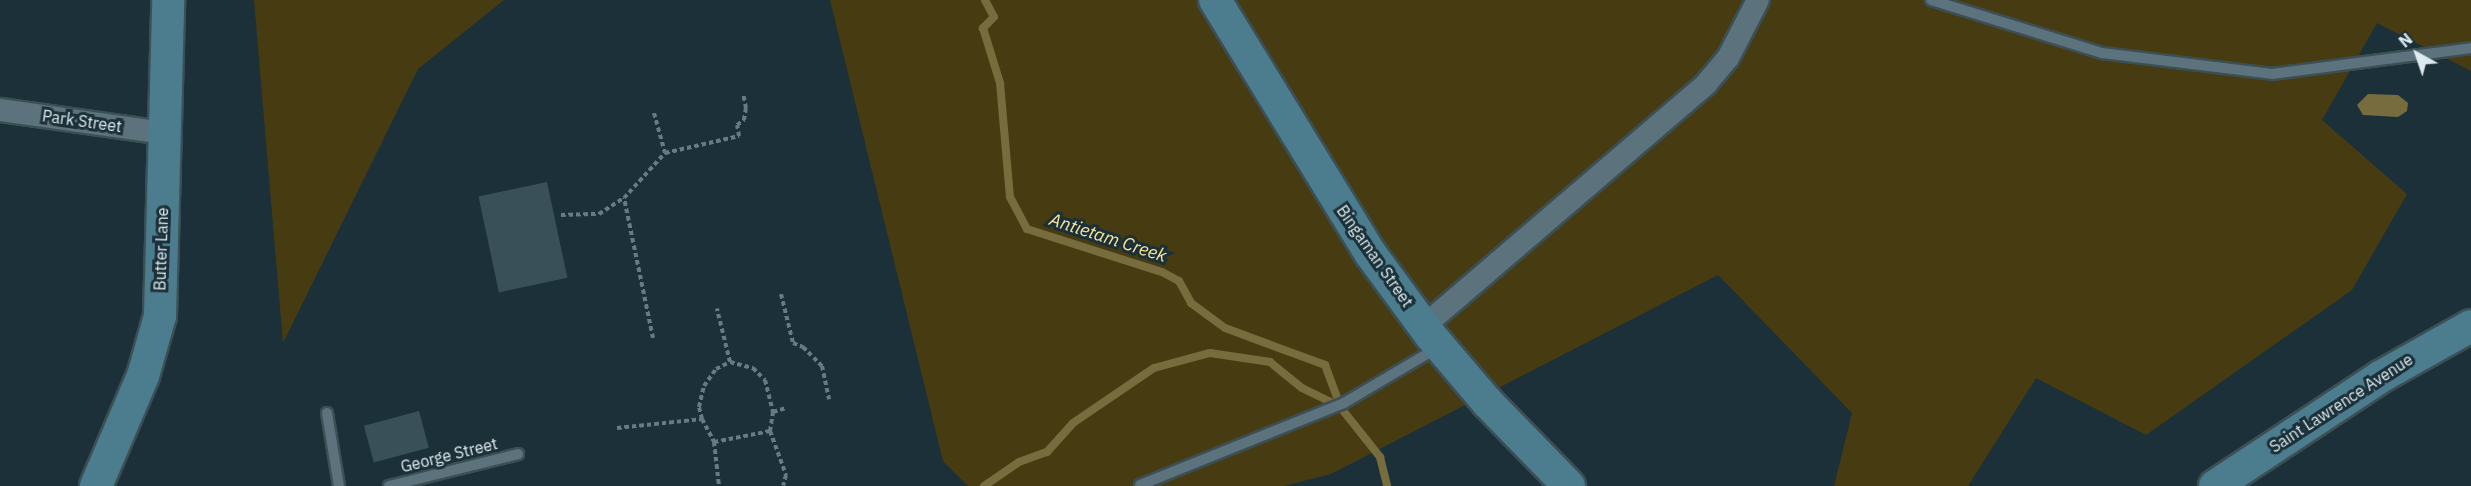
<!DOCTYPE html>
<style>
body{margin:0}
#map{position:relative;width:2471px;height:486px;overflow:hidden;background:#1b3038;font-family:"IBM Plex Sans",sans-serif}
div>[style]{position:absolute}
.green>*{inset:0;background:#473c11}
.water>*{inset:0;background:#776c3e}
.stream>*{height:8px;margin:-4px;padding:0 4px;transform-origin:4px;border-radius:4px;background:#776c3e}
.building>*{inset:0;background:#3a5059;transform-origin:0 0}
.path>*{height:4px;margin-top:-2px;transform-origin:0;background:repeating-linear-gradient(90deg,#697b82 0 4.5px,transparent 0 7.5px)}
.roads{filter:drop-shadow(2px 0 #3c4f55) drop-shadow(-2px 0 #3c4f55) drop-shadow(0 2px #3c4f55) drop-shadow(0 -2px #3c4f55)}
.lane>*{height:10px;margin:-5px;padding:0 5px;transform-origin:5px;border-radius:5px;background:#5c737d}
.street>*{height:22px;margin:-11px;padding:0 11px;transform-origin:11px;border-radius:11px;background:#5c737d}
.secondary>*{height:32px;margin:-16px;padding:0 16px;transform-origin:16px;border-radius:16px;background:#4b7d8f}
span{translate:-50% -50%;white-space:nowrap;text-align:center;line-height:1.15;-webkit-text-stroke:6px #1b3038;paint-order:stroke}
.street-label{font-size:16px;color:#ddeaf0}
.water-label{font-size:18px;color:#f7e499;font-style:italic}
.north{position:absolute;left:2387px;top:24px;width:60px;height:60px;-webkit-text-stroke:4px #1b3038;paint-order:stroke;rotate:320deg;font-size:16px;font-weight:700;line-height:24px;text-align:center;color:#ddeaf0}
.north::after{content:'';display:block;margin:auto;width:21px;height:27px;background:#ddeaf0;clip-path:polygon(50% 0,100% 100%,50% 72%,0 100%)}
</style>
<div id="map">
<div class="green">
<div style="clip-path:polygon(254px 0,504px 0,418px 69px,283px 343px)"></div>
<div style="clip-path:polygon(830px 0,2471px 0,2471px 71px,2377px 23px,2322px 120px,2407px 194px,2352px 290px,2146px 435px,2036px 378px,1968px 486px,1834px 486px,1852px 413px,1718px 275px,1331px 474px,1284px 486px,968px 486px,943px 461px)"></div>
</div>
<div class="water">
<div style="clip-path:polygon(2368px 94px,2398px 95px,2408px 103px,2407px 111px,2398px 117px,2363px 115px,2357px 105px)"></div>
</div>
<div class="stream">
<div style="left:985px;top:0;width:19px;rotate:62deg"></div>
<div style="left:994px;top:17px;width:16px;rotate:135deg"></div>
<div style="left:983px;top:28px;width:58px;rotate:72.8deg"></div>
<div style="left:1000px;top:83px;width:114px;rotate:85deg"></div>
<div style="left:1010px;top:197px;width:36px;rotate:62deg"></div>
<div style="left:1027px;top:229px;width:142px;rotate:17.7deg"></div>
<div style="left:1162px;top:272px;width:19px;rotate:28deg"></div>
<div style="left:1179px;top:281px;width:25px;rotate:61deg"></div>
<div style="left:1191px;top:303px;width:42px;rotate:36.3deg"></div>
<div style="left:1225px;top:328px;width:107px;rotate:20.3deg"></div>
<div style="left:1325px;top:365px;width:46px;rotate:69.6deg"></div>
<div style="left:1341px;top:408px;width:63px;rotate:51.5deg"></div>
<div style="left:1380px;top:457px;width:30px;rotate:76deg"></div>
<div style="left:984px;top:486px;width:42px;rotate:-34.4deg"></div>
<div style="left:1019px;top:462px;width:30px;rotate:-20deg"></div>
<div style="left:1047px;top:452px;width:39px;rotate:-48deg"></div>
<div style="left:1073px;top:423px;width:98px;rotate:-34.2deg"></div>
<div style="left:1154px;top:368px;width:58px;rotate:-15deg"></div>
<div style="left:1210px;top:353px;width:61px;rotate:8.5deg"></div>
<div style="left:1270px;top:362px;width:41px;rotate:39.1deg"></div>
<div style="left:1302px;top:388px;width:43px;rotate:26deg"></div>
</div>
<div class="building">
<div style="left:547px;top:182px;width:98px;height:70px;rotate:78deg"></div>
<div style="left:419px;top:411px;width:38px;height:57px;rotate:75deg"></div>
</div>
<div class="path">
<div style="left:654px;top:113px;width:41px;rotate:74.6deg"></div>
<div style="left:561px;top:215px;width:38px;rotate:-2deg"></div>
<div style="left:599px;top:214px;width:30px;rotate:-33deg"></div>
<div style="left:781px;top:294px;width:50px;rotate:76.2deg"></div>
<div style="left:793px;top:343px;width:11px;rotate:22deg"></div>
<div style="left:803px;top:347px;width:27px;rotate:45deg"></div>
<div style="left:822px;top:366px;width:34px;rotate:78deg"></div>
<div style="left:653px;top:338px;width:143px;rotate:-101.7deg"></div>
<div style="left:624px;top:198px;width:61px;rotate:-47.7deg"></div>
<div style="left:665px;top:153px;width:76px;rotate:-12.9deg"></div>
<div style="left:739px;top:136px;width:11px;rotate:-100deg"></div>
<div style="left:737px;top:125px;width:9px;rotate:-36deg"></div>
<div style="left:744px;top:120px;width:12px;rotate:-81deg"></div>
<div style="left:746px;top:108px;width:15px;rotate:-101deg"></div>
<div style="left:730px;top:362px;width:24px;rotate:15deg"></div>
<div style="left:753px;top:368px;width:17px;rotate:45deg"></div>
<div style="left:765px;top:380px;width:33px;rotate:76deg"></div>
<div style="left:702px;top:419px;width:12px;rotate:-104deg"></div>
<div style="left:699px;top:407px;width:22px;rotate:-77deg"></div>
<div style="left:704px;top:386px;width:21px;rotate:-55deg"></div>
<div style="left:716px;top:369px;width:16px;rotate:-27deg"></div>
<div style="left:730px;top:362px;width:55px;rotate:-103.8deg"></div>
<div style="left:617px;top:428px;width:85px;rotate:-6deg"></div>
<div style="left:702px;top:419px;width:26px;rotate:62deg"></div>
<div style="left:714px;top:442px;width:57px;rotate:-11.1deg"></div>
<div style="left:770px;top:431px;width:19px;rotate:-81deg"></div>
<div style="left:773px;top:412px;width:14px;rotate:-17deg"></div>
<div style="left:770px;top:431px;width:47px;rotate:70deg"></div>
<div style="left:786px;top:475px;width:11px;rotate:105deg"></div>
<div style="left:714px;top:442px;width:44px;rotate:83.5deg"></div>
</div>
<div class="roads">
<div class="lane">
<div style="left:1931px;top:0;width:179px;rotate:17.2deg"></div>
<div style="left:2102px;top:53px;width:171px;rotate:7deg"></div>
<div style="left:2272px;top:74px;width:201px;rotate:-7.4deg"></div>
<div style="left:327px;top:413px;width:74px;rotate:80.7deg"></div>
<div style="left:1140px;top:485px;width:220px;rotate:-21.9deg"></div>
<div style="left:1344px;top:403px;width:108px;rotate:-30.6deg"></div>
<div style="left:389px;top:486px;width:133px;rotate:-13.9deg"></div>
</div>
<div class="street">
<div style="left:0;top:110px;width:166px;rotate:8deg"></div>
<div style="left:1424px;top:326px;width:372px;rotate:-40.6deg"></div>
<div style="left:1706px;top:84px;width:34px;rotate:-50deg"></div>
<div style="left:1728px;top:58px;width:65px;rotate:-62.7deg"></div>
</div>
<div class="secondary">
<div style="left:1215px;top:0;width:297px;rotate:58.5deg"></div>
<div style="left:1370px;top:253px;width:103px;rotate:53.7deg"></div>
<div style="left:1431px;top:336px;width:88px;rotate:49.6deg"></div>
<div style="left:1488px;top:403px;width:116px;rotate:45.7deg"></div>
<div style="left:96px;top:486px;width:120px;rotate:-66.9deg"></div>
<div style="left:143px;top:376px;width:62px;rotate:-74.2deg"></div>
<div style="left:160px;top:316px;width:316px;rotate:-88.5deg"></div>
<div style="left:2215px;top:486px;width:198px;rotate:-33.4deg"></div>
<div style="left:2380px;top:377px;width:104px;rotate:-29.3deg"></div>
</div>
</div>
<div class="street-label">
<span style="left:82px;top:121px;rotate:8deg">Park Street</span>
<span style="left:161px;top:249px;rotate:-88deg">Butter Lane</span>
<span style="left:1375px;top:256px;rotate:55deg">Bingaman Street</span>
<span style="left:2341px;top:403px;rotate:-33deg">Saint Lawrence Avenue</span>
<span style="left:449px;top:455px;rotate:-14deg">George Street</span>
</div>
<div class="water-label">
<span style="left:1108px;top:238px;rotate:18deg">Antietam Creek</span>
</div>
<div class="north">N</div>
</div>
